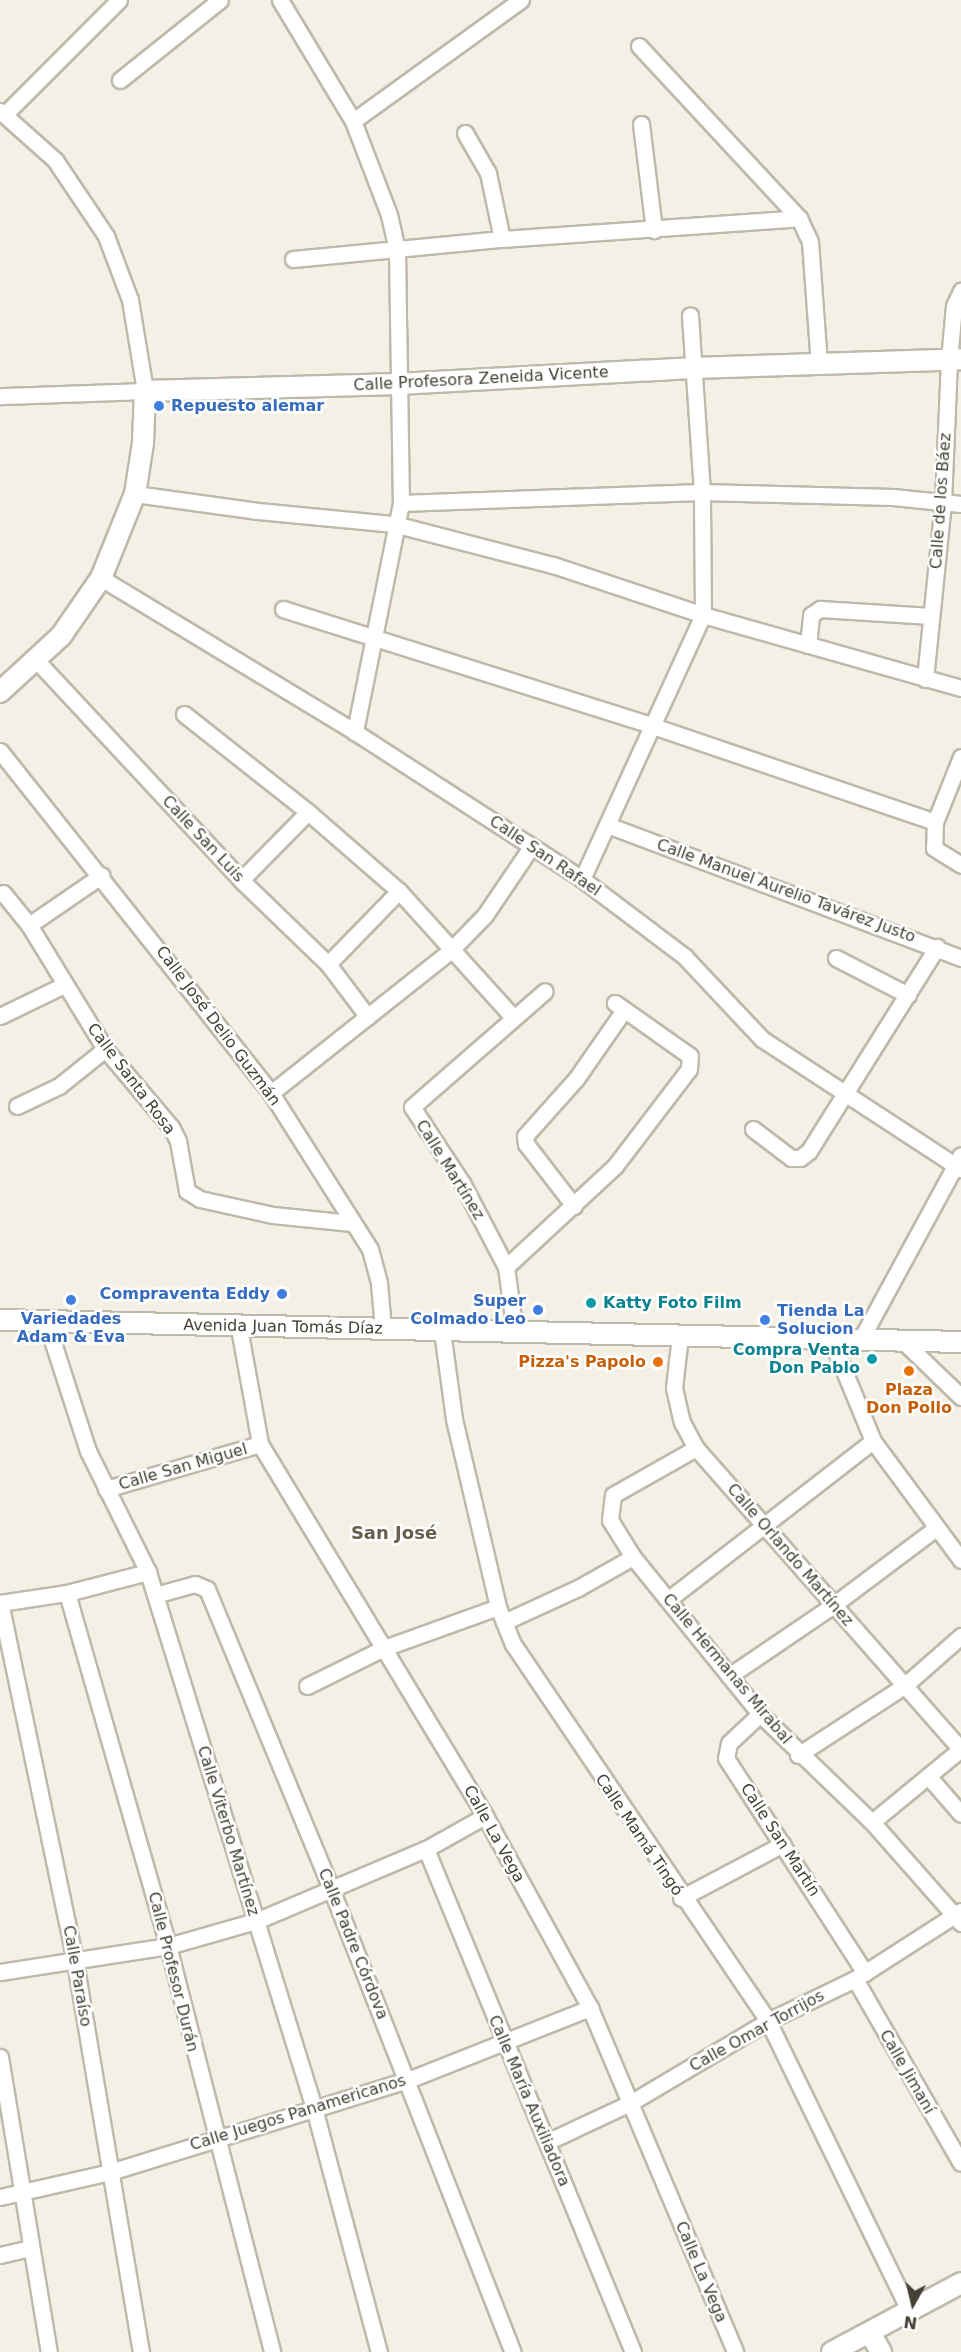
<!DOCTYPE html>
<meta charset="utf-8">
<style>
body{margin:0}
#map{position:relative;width:961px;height:2352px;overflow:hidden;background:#f3f0e6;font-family:"DejaVu Sans",sans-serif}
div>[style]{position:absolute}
.roads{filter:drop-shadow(2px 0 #beb9a9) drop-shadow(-2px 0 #beb9a9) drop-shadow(0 2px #beb9a9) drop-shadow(0 -2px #beb9a9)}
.minor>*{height:15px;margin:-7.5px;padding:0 7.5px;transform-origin:7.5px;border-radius:7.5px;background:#fff}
.tertiary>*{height:20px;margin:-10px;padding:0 10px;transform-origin:10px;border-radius:10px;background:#fff}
.dots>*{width:16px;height:16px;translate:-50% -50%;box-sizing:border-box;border:3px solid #fff;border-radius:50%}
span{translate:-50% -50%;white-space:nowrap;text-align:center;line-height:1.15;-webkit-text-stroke:5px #fff;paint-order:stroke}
.street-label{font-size:16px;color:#454136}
.shop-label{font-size:16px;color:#366cbe;font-weight:700}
.left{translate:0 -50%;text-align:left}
.right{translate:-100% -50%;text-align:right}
.culture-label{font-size:16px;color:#0d838f;font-weight:700}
.food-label{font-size:16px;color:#c56008;font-weight:700}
.neighbourhood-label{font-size:18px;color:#68604d;font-weight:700}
.north{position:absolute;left:883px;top:2274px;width:60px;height:60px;-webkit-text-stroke:4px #fff;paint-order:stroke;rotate:188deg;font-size:16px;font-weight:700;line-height:24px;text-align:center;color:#454136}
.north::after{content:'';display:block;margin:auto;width:21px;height:27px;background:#454136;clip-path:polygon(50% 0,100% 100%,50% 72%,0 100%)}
</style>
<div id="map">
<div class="roads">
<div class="minor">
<div style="left:280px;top:0;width:141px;rotate:58.9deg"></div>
<div style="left:353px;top:121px;width:101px;rotate:69deg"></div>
<div style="left:389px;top:215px;width:37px;rotate:77deg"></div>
<div style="left:397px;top:251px;width:252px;rotate:89.1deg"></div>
<div style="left:401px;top:503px;width:234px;rotate:101.4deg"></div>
<div style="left:639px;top:46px;width:235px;rotate:47.1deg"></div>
<div style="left:799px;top:218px;width:26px;rotate:65deg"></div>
<div style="left:810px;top:242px;width:122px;rotate:85.8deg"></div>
<div style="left:120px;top:80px;width:128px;rotate:-38.7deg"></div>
<div style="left:0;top:111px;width:74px;rotate:41.7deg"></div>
<div style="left:55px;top:160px;width:92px;rotate:56.1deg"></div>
<div style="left:106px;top:236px;width:68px;rotate:69.4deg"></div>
<div style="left:130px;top:300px;width:92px;rotate:80.6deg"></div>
<div style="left:145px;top:391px;width:145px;rotate:178deg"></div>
<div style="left:5px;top:114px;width:161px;rotate:-45deg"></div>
<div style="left:353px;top:121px;width:207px;rotate:-35.8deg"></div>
<div style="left:641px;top:124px;width:107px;rotate:83deg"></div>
<div style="left:465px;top:133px;width:46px;rotate:60.1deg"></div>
<div style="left:488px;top:173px;width:67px;rotate:78deg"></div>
<div style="left:293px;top:259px;width:210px;rotate:-5.5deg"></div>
<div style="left:502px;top:239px;width:298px;rotate:-4deg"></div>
<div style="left:135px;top:494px;width:124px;rotate:7.9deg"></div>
<div style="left:258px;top:511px;width:137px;rotate:5.5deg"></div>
<div style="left:394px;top:524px;width:164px;rotate:14.5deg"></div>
<div style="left:553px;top:565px;width:158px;rotate:18.4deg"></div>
<div style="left:703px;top:615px;width:268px;rotate:15.8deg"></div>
<div style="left:401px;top:503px;width:301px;rotate:-2.1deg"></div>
<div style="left:702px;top:492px;width:191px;rotate:1.5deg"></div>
<div style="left:893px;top:497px;width:68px;rotate:5.9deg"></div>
<div style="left:101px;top:578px;width:297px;rotate:31.2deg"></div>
<div style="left:355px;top:732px;width:270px;rotate:32.9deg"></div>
<div style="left:582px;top:879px;width:129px;rotate:37.1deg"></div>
<div style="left:685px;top:957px;width:112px;rotate:46.8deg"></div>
<div style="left:762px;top:1039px;width:238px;rotate:33.2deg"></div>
<div style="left:283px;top:609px;width:388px;rotate:17.5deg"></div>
<div style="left:653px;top:726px;width:298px;rotate:18.8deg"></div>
<div style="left:808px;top:645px;width:30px;rotate:-84deg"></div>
<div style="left:811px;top:615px;width:11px;rotate:-34deg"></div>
<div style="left:820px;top:609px;width:111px;rotate:3.6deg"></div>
<div style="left:37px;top:661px;width:299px;rotate:47deg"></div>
<div style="left:241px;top:880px;width:121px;rotate:44deg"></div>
<div style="left:328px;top:964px;width:66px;rotate:53deg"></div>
<div style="left:925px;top:679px;width:177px;rotate:-84.2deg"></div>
<div style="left:943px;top:503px;width:143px;rotate:-87.6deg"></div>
<div style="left:949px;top:360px;width:54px;rotate:-84.7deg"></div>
<div style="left:954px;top:306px;width:17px;rotate:-65deg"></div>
<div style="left:184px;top:714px;width:158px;rotate:38.3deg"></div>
<div style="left:308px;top:812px;width:121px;rotate:41deg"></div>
<div style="left:399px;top:891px;width:170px;rotate:47.9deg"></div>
<div style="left:0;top:751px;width:436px;rotate:51.6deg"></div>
<div style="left:271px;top:1093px;width:185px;rotate:57.6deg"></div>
<div style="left:370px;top:1249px;width:35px;rotate:75deg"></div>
<div style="left:379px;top:1283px;width:46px;rotate:85deg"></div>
<div style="left:961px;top:757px;width:70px;rotate:111.8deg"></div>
<div style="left:935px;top:822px;width:26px;rotate:92deg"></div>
<div style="left:934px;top:848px;width:32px;rotate:32deg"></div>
<div style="left:610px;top:826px;width:375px;rotate:20.6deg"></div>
<div style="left:582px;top:879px;width:290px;rotate:-65.4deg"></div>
<div style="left:703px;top:615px;width:123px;rotate:-90.5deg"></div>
<div style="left:702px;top:492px;width:177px;rotate:-93.9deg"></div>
<div style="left:241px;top:880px;width:95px;rotate:-45.4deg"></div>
<div style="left:3px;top:893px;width:41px;rotate:50.9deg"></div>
<div style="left:29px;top:925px;width:145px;rotate:58.5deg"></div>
<div style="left:105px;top:1049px;width:102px;rotate:49.8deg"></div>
<div style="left:171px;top:1127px;width:16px;rotate:63deg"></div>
<div style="left:178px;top:1141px;width:51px;rotate:79.8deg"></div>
<div style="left:187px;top:1191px;width:15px;rotate:32deg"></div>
<div style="left:200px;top:1199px;width:75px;rotate:12.4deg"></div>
<div style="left:273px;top:1215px;width:79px;rotate:5.8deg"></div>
<div style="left:29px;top:925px;width:88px;rotate:-34.4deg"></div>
<div style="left:836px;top:958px;width:81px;rotate:27.2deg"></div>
<div style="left:328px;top:964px;width:102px;rotate:-45.8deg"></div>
<div style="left:0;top:1016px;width:71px;rotate:-25.8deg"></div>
<div style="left:271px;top:1093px;width:228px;rotate:-38.4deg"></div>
<div style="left:450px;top:951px;width:50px;rotate:-45.8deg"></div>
<div style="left:485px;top:915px;width:82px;rotate:-55.9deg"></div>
<div style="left:17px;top:1106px;width:47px;rotate:-25.5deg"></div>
<div style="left:59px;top:1086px;width:59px;rotate:-38.8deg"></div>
<div style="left:753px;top:1129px;width:48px;rotate:37.3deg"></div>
<div style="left:791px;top:1158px;width:9px"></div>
<div style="left:800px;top:1158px;width:11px;rotate:-38deg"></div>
<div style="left:809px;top:1151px;width:241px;rotate:-57.9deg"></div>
<div style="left:574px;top:1206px;width:78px;rotate:-127.7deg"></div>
<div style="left:526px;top:1144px;width:8px;rotate:-97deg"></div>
<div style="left:525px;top:1136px;width:76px;rotate:-48.2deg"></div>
<div style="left:576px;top:1079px;width:84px;rotate:-55.2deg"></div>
<div style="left:506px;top:1267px;width:149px;rotate:-42.8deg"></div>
<div style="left:615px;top:1166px;width:122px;rotate:-52.7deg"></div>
<div style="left:689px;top:1069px;width:13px;rotate:-86deg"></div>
<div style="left:690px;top:1056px;width:92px;rotate:-144.8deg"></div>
<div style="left:46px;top:1321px;width:137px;rotate:72.1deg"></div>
<div style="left:88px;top:1451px;width:135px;rotate:63.6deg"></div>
<div style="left:148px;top:1572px;width:561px;rotate:72.79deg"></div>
<div style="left:314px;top:2108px;width:253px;rotate:75.1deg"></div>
<div style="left:239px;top:1328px;width:118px;rotate:79.7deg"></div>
<div style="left:260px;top:1444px;width:435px;rotate:58.8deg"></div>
<div style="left:485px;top:1816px;width:219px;rotate:61.3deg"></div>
<div style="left:590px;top:2008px;width:373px;rotate:67.1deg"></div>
<div style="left:442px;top:1331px;width:89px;rotate:82.2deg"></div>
<div style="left:454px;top:1419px;width:193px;rotate:76.8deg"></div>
<div style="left:498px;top:1607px;width:40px;rotate:68deg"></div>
<div style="left:513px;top:1644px;width:455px;rotate:55.9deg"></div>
<div style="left:768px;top:2021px;width:324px;rotate:64deg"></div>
<div style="left:515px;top:1332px;width:66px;rotate:-97.9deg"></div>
<div style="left:506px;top:1267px;width:95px;rotate:-117.6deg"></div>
<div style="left:462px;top:1183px;width:91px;rotate:-123.3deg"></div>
<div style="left:412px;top:1107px;width:176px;rotate:-41.1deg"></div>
<div style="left:680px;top:1336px;width:52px;rotate:96.6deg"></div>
<div style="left:674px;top:1388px;width:35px;rotate:77deg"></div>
<div style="left:682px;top:1422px;width:30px;rotate:62deg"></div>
<div style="left:696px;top:1448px;width:402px;rotate:48.7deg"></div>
<div style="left:831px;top:1339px;width:110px;rotate:67.6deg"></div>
<div style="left:873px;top:1441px;width:148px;rotate:53.5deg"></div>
<div style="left:861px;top:1339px;width:209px;rotate:-61.5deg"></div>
<div style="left:903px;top:1341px;width:81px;rotate:44deg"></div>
<div style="left:696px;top:1448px;width:95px;rotate:150.5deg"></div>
<div style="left:613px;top:1495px;width:25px;rotate:97deg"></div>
<div style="left:610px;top:1520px;width:44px;rotate:58.1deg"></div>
<div style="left:633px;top:1557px;width:202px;rotate:51deg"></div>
<div style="left:760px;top:1714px;width:156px;rotate:44deg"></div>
<div style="left:872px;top:1822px;width:135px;rotate:48.6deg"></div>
<div style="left:106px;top:1489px;width:160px;rotate:-16.3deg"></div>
<div style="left:67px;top:1593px;width:367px;rotate:74deg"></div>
<div style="left:168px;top:1946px;width:419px;rotate:75.6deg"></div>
<div style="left:155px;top:1595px;width:41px;rotate:-15.4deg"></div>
<div style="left:195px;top:1584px;width:13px;rotate:23deg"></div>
<div style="left:207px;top:1589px;width:327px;rotate:67.5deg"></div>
<div style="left:332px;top:1891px;width:495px;rotate:68.6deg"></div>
<div style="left:669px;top:1599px;width:258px;rotate:-37.8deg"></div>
<div style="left:504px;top:1622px;width:81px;rotate:-24.7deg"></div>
<div style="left:578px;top:1588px;width:63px;rotate:-29.4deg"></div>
<div style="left:729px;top:1676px;width:125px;rotate:-34.2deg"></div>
<div style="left:832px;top:1606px;width:130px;rotate:-36.9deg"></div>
<div style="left:307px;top:1686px;width:86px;rotate:-26.3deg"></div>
<div style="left:384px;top:1648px;width:121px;rotate:-19.8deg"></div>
<div style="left:760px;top:1714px;width:42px;rotate:136.9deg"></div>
<div style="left:729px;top:1743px;width:15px;rotate:101deg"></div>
<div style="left:726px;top:1758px;width:256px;rotate:57.1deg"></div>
<div style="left:798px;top:1755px;width:126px;rotate:-33.1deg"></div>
<div style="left:904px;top:1686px;width:76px;rotate:-41.3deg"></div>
<div style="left:928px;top:1776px;width:50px;rotate:49deg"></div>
<div style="left:872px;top:1822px;width:115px;rotate:-39.4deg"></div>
<div style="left:426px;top:1849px;width:544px;rotate:67.63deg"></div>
<div style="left:681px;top:1898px;width:115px;rotate:-27.9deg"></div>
<div style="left:0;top:1972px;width:170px;rotate:-8.8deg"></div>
<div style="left:168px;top:1946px;width:91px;rotate:-15.9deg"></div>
<div style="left:256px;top:1921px;width:185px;rotate:-23deg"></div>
<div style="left:426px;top:1849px;width:68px;rotate:-29.2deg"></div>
<div style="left:855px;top:1979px;width:212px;rotate:60.1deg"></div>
<div style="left:0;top:2057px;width:299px;rotate:80.6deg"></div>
<div style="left:549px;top:2141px;width:89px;rotate:-25.1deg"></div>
<div style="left:630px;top:2103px;width:161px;rotate:-30.7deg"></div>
<div style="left:768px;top:2021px;width:97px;rotate:-25.8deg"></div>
<div style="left:855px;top:1979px;width:126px;rotate:-32.7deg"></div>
<div style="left:0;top:2197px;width:113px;rotate:-12.8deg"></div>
<div style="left:110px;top:2172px;width:312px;rotate:-17.2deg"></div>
<div style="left:408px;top:2080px;width:196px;rotate:-21.6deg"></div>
<div style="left:0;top:2255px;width:31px;rotate:-13deg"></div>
<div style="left:141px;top:2352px;width:397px;rotate:-99.6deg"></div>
<div style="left:75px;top:1961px;width:366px;rotate:-101.8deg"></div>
<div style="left:0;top:1603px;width:68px;rotate:-8.5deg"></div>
<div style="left:67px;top:1593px;width:84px;rotate:-14.5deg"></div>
</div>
<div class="tertiary">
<div style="left:0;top:692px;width:83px;rotate:-42.6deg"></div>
<div style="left:61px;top:636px;width:70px;rotate:-55.4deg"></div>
<div style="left:101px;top:578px;width:91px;rotate:-68deg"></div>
<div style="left:135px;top:494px;width:52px;rotate:-81.1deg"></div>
<div style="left:143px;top:443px;width:52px;rotate:-87.8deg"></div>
<div style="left:145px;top:391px;width:253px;rotate:-1.6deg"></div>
<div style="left:398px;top:384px;width:298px;rotate:-3.1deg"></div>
<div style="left:696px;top:368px;width:265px;rotate:-1.9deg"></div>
<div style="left:0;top:1320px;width:961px;rotate:1.31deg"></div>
<div style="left:870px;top:2333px;width:22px;rotate:60deg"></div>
<div style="left:832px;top:2352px;width:146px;rotate:-28.1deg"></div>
</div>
</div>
<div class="dots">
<div style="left:159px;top:406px;background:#3f7fe0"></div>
<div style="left:282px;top:1294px;background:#3f7fe0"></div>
<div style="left:71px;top:1300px;background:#3f7fe0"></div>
<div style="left:591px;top:1303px;background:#0f9aa8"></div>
<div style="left:538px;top:1310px;background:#3f7fe0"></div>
<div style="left:765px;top:1320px;background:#3f7fe0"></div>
<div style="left:872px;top:1359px;background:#0f9aa8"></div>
<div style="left:658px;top:1362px;background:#e8710a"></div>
<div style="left:909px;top:1371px;background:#e8710a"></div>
</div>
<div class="street-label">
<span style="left:481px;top:379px;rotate:-3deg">Calle Profesora Zeneida Vicente</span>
<span style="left:941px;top:501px;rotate:-86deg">Calle de los Báez</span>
<span style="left:203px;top:839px;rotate:47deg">Calle San Luis</span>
<span style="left:545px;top:856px;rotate:34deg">Calle San Rafael</span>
<span style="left:786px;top:891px;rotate:20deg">Calle Manuel Aurelio Tavárez Justo</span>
<span style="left:218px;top:1026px;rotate:53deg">Calle José Delio Guzmán</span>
<span style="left:131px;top:1079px;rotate:53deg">Calle Santa Rosa</span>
<span style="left:450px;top:1170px;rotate:58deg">Calle Martínez</span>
<span style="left:283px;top:1327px;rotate:1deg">Avenida Juan Tomás Díaz</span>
<span style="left:183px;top:1467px;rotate:-16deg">Calle San Miguel</span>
<span style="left:790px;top:1555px;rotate:49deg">Calle Orlando Martínez</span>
<span style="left:727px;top:1669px;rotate:50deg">Calle Hermanas Mirabal</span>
<span style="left:228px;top:1831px;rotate:73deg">Calle Viterbo Martínez</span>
<span style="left:494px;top:1834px;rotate:61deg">Calle La Vega</span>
<span style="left:639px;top:1835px;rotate:56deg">Calle Mamá Tingó</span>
<span style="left:780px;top:1840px;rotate:57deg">Calle San Martín</span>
<span style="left:353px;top:1944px;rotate:68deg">Calle Padre Córdova</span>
<span style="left:173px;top:1972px;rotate:76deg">Calle Profesor Durán</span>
<span style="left:77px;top:1976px;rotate:80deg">Calle Paraíso</span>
<span style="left:757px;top:2031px;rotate:-29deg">Calle Omar Torrijos</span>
<span style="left:907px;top:2072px;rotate:60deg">Calle Jimaní</span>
<span style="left:529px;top:2101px;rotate:67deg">Calle María Auxiliadora</span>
<span style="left:298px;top:2113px;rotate:-17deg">Calle Juegos Panamericanos</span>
<span style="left:701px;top:2272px;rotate:67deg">Calle La Vega</span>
</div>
<div class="shop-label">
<span class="left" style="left:171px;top:406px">Repuesto alemar</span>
<span class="right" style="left:270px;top:1294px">Compraventa Eddy</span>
<span class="right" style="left:526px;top:1310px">Super<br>Colmado Leo</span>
<span class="left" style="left:777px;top:1320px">Tienda La<br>Solucion</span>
<span style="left:71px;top:1328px">Variedades<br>Adam &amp; Eva</span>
</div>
<div class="culture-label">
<span class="left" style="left:603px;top:1303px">Katty Foto Film</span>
<span class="right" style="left:860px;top:1359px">Compra Venta<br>Don Pablo</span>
</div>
<div class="food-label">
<span class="right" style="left:646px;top:1362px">Pizza's Papolo</span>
<span style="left:909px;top:1399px">Plaza<br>Don Pollo</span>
</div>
<div class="neighbourhood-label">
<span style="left:394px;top:1533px">San José</span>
</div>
<div class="north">N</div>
</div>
